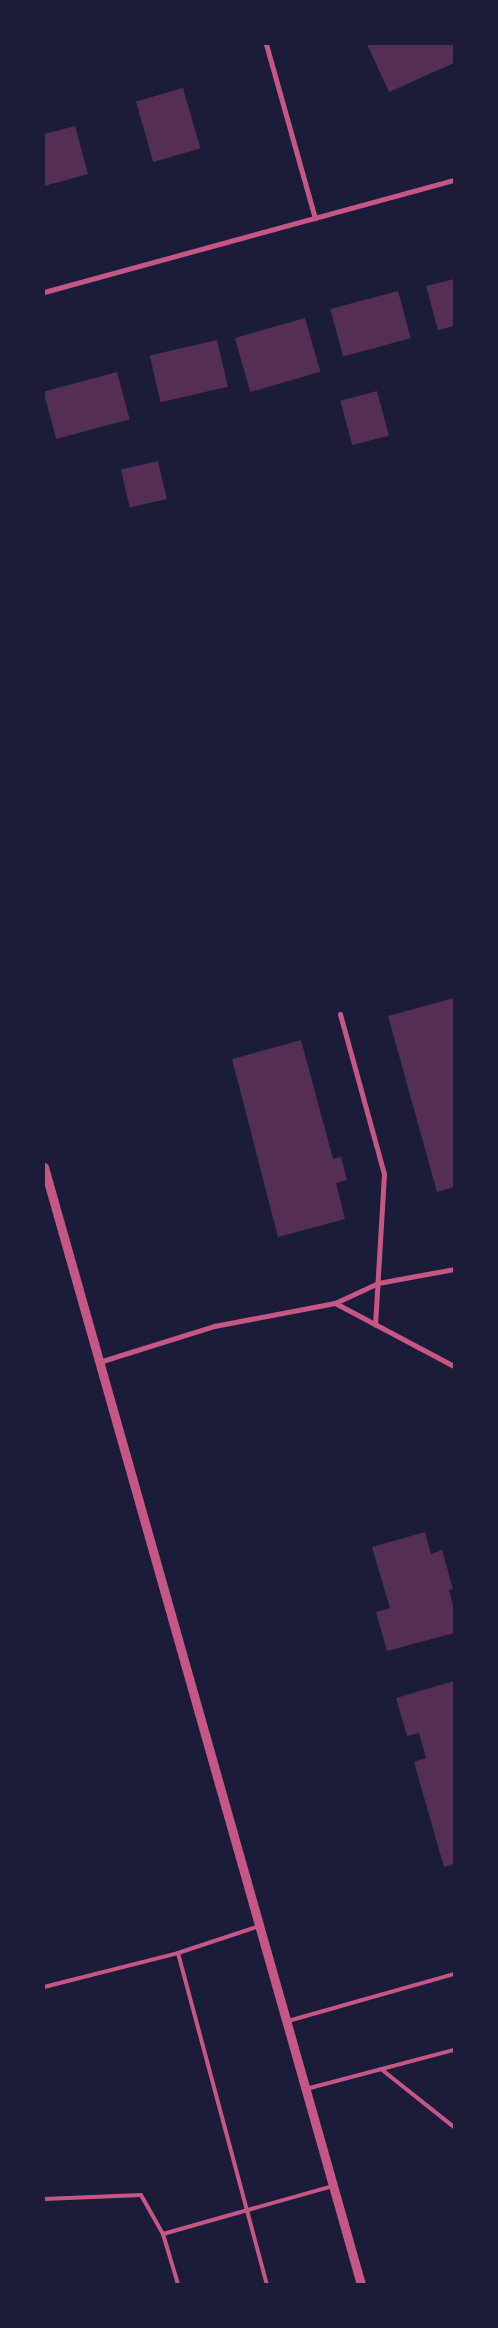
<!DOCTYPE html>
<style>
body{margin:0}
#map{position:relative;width:498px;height:2328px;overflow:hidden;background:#1b1b3a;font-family:"Work Sans",sans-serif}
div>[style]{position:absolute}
.building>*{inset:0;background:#542f53;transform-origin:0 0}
.service>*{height:4px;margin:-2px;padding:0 2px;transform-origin:2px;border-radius:2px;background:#c65784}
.minor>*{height:5px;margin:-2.5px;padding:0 2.5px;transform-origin:2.5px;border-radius:2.5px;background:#c65784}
.tertiary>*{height:9px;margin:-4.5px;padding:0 4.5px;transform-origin:4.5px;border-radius:4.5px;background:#c65784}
span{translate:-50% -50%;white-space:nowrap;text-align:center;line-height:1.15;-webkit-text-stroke:5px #1b1b3a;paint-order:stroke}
.frame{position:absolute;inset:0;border:45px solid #1b1b3a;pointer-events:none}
</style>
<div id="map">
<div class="building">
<div style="clip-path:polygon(367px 44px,454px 44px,454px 63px,389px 92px)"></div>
<div style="left:183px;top:88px;width:63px;height:49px;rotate:74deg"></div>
<div style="clip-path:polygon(75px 126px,88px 174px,44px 186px,44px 134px)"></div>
<div style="clip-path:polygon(454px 279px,454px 326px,438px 330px,426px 286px)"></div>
<div style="left:398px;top:291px;width:49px;height:70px;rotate:75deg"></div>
<div style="left:305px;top:318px;width:56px;height:73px;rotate:74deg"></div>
<div style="left:217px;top:340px;width:48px;height:69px;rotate:77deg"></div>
<div style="left:117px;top:372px;width:49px;height:76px;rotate:75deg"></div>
<div style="left:377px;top:391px;width:46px;height:38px;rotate:75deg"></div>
<div style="left:158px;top:461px;width:39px;height:38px;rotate:77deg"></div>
<div style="clip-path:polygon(454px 998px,454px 1187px,437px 1192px,388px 1016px)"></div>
<div style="clip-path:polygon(301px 1040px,333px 1159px,341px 1157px,347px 1180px,336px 1183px,345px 1219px,278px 1237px,232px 1059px)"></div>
<div style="clip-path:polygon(425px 1532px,431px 1554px,442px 1550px,453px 1589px,449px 1590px,454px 1610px,454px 1633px,387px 1651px,376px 1612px,390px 1608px,372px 1547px)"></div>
<div style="clip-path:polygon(454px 1681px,454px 1864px,444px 1867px,414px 1762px,426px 1758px,419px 1733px,407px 1736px,396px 1698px)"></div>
</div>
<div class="service">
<div style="left:178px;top:1953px;width:85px;rotate:-18.4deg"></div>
<div style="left:44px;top:1987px;width:138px;rotate:-14.2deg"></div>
<div style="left:178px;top:1953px;width:343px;rotate:75deg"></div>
<div style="left:288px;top:2021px;width:173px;rotate:-15.8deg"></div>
<div style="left:381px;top:2069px;width:93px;rotate:38.5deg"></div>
<div style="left:306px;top:2089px;width:153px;rotate:-14.8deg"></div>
<div style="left:44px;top:2199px;width:97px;rotate:-2.4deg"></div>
<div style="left:141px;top:2195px;width:45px;rotate:60.6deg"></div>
<div style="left:163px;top:2234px;width:177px;rotate:-15.8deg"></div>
<div style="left:163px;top:2234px;width:52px;rotate:73.3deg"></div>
</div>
<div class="minor">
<div style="left:266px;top:44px;width:181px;rotate:74.3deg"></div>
<div style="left:44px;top:292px;width:425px;rotate:-15.3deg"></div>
<div style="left:340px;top:1014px;width:166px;rotate:74.6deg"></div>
<div style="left:384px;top:1174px;width:151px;rotate:93.4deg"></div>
<div style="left:335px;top:1303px;width:135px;rotate:27.9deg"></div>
<div style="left:99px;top:1362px;width:121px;rotate:-17.4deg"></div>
<div style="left:214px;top:1326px;width:123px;rotate:-10.8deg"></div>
<div style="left:335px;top:1303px;width:47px;rotate:-24.9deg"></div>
<div style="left:378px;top:1283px;width:77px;rotate:-10.4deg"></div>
</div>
<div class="tertiary">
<div style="left:44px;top:1167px;width:1161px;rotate:74.16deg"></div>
</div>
<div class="frame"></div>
</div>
